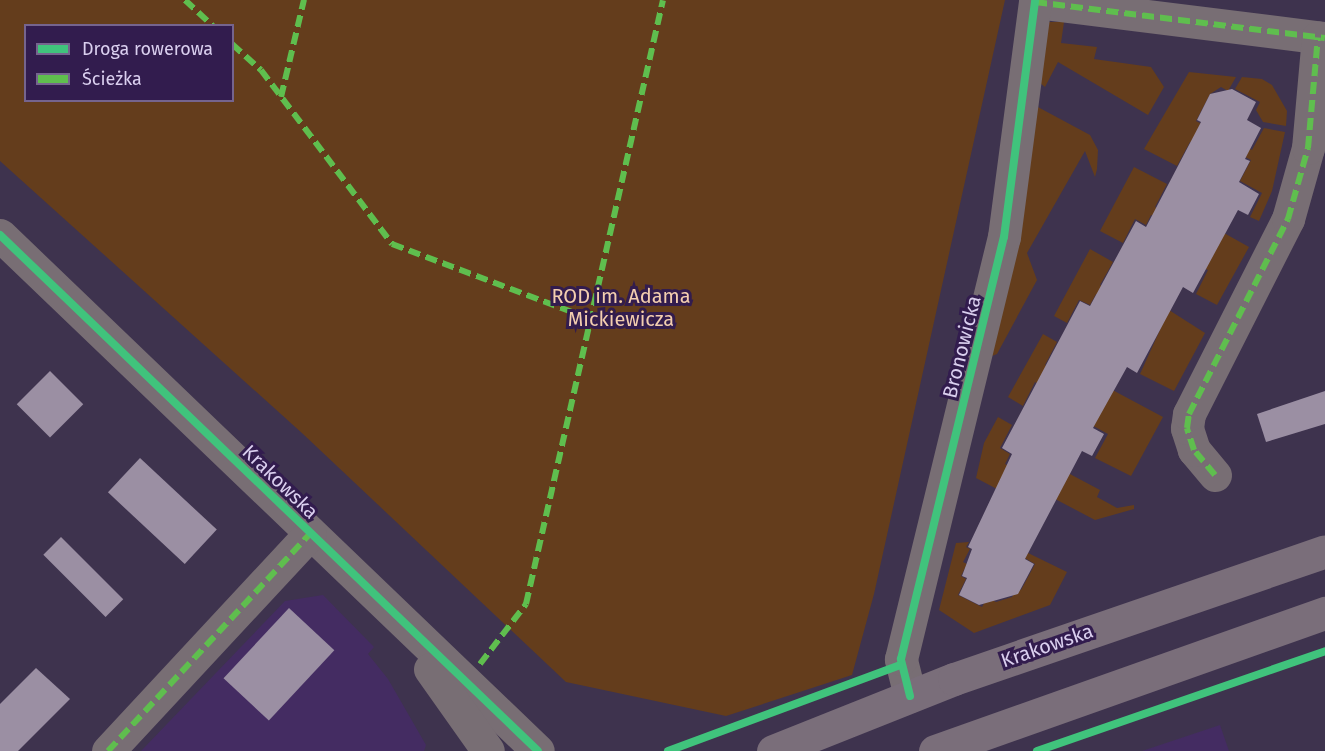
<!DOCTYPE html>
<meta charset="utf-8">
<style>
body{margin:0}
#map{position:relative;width:1325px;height:751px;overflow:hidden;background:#3e334e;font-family:"Fira Sans",sans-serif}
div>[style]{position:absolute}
.built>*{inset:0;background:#442c62}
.green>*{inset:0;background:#643d1c}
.building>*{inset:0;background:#9b8fa3;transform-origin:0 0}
.minor>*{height:33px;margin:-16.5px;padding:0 16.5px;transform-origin:16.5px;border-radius:16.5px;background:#786e74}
.major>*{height:33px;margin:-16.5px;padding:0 16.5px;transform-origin:16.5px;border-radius:16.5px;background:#7a6e7a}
.quiet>*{height:6px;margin-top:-3px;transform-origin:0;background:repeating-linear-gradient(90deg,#5fbe4e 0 12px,transparent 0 18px)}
.cycleway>*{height:8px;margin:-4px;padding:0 4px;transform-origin:4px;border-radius:4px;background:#40c37c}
span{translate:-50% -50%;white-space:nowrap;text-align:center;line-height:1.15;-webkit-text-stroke:6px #321c4e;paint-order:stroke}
.park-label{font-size:20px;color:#f3ceaf}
.street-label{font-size:20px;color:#dacfef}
.legend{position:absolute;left:24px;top:24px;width:210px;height:78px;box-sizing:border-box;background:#321c4e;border:2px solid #75648e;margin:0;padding:8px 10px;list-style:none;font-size:18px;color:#dacfef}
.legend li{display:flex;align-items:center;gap:12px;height:30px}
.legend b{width:30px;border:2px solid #75648e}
</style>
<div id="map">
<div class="built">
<div style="clip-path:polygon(323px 595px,374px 647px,368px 654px,388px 679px,426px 745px,424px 751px,141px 751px,285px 601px)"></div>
<div style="clip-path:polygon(1220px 725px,1229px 751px,1142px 751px)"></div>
</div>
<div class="green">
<div style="clip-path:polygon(evenodd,0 0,1005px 0,874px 594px,852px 675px,726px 716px,566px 682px,303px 434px,0 161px,0 0,26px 26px,232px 26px,232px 100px,26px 100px,26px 26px)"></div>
<div style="clip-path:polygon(1045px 22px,1064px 22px,1061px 43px,1097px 47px,1094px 59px,1151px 67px,1164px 87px,1148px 115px,1058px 62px,1045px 87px,1040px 83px)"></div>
<div style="clip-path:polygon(1189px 72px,1236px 77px,1228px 91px,1221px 87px,1210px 94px,1196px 121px,1252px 150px,1264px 128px,1285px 132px,1272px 191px,1259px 221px,1250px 217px,1262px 193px,1240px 181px,1251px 160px,1206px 137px,1200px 147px,1190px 142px,1177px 166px,1144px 149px)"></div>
<div style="clip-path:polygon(1242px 77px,1262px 79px,1272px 85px,1287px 111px,1286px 126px,1263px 122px,1256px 110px,1260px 102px,1235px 89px)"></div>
<div style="clip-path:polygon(1036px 106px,1090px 135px,1098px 150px,1097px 169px,1095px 177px,1085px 151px,1027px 253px,1037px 280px,997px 354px,992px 356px)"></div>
<div style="clip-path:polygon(1134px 167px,1167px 184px,1155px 207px,1165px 213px,1162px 220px,1151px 215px,1146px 225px,1135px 219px,1123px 243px,1100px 231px)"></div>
<div style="clip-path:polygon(1224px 233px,1249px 247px,1217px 305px,1196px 294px,1208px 270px,1204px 268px)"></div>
<div style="clip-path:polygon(1090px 249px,1113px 262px,1100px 285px,1110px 291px,1106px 299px,1096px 294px,1090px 305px,1079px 300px,1067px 323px,1054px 316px)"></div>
<div style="clip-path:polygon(1169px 310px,1205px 333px,1174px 391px,1140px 374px)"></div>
<div style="clip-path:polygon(1043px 334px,1057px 342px,1045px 365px,1055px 370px,1046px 388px,1035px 382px,1023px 406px,1008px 397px)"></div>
<div style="clip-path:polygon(1105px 386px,1163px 417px,1131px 476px,1095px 458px,1108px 434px,1086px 422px)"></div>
<div style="clip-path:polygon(998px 417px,1012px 425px,1000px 448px,1010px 454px,1005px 464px,1009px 466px,997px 489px,976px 478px,984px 443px)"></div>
<div style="clip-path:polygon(1068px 473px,1100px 490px,1097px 497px,1117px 508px,1134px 505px,1134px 509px,1095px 520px,1057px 500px,1054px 497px)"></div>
<div style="clip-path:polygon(969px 542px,966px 547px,970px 549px,963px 562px,967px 564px,961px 576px,966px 579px,958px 595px,982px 607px,987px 598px,996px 602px,1012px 597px,1017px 588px,1021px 590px,1035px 564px,1023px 557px,1026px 552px,1067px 572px,1050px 605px,974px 633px,939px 610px,956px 543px)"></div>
</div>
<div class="building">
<div style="clip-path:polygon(1232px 89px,1256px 102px,1247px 120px,1261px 128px,1245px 159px,1250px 161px,1239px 182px,1259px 194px,1248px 215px,1238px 210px,1193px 293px,1183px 287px,1137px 373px,1127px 367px,1093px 428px,1104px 434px,1092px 456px,1082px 451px,1025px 559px,1034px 564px,1018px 594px,979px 605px,959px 595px,967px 578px,962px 576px,972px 549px,968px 547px,1012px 454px,1002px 448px,1080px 301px,1090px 306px,1136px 221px,1146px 227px,1201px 122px,1197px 120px,1210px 94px)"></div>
<div style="left:50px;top:371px;width:47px;height:47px;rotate:45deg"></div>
<div style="clip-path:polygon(1325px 391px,1325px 424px,1266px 442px,1257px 414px)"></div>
<div style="left:140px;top:458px;width:105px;height:47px;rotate:43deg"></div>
<div style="left:61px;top:537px;width:88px;height:25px;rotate:45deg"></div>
<div style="left:289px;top:608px;width:62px;height:96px;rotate:43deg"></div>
<div style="clip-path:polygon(36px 668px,70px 699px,18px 751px,0 751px,0 704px)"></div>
</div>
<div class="minor">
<div style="left:1035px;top:2px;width:292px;rotate:7.1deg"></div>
<div style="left:0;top:235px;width:745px;rotate:43.8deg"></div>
<div style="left:1215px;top:475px;width:33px;rotate:-130deg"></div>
<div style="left:1194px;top:450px;width:23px;rotate:-108deg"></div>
<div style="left:1187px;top:428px;width:14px;rotate:-82deg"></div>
<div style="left:1189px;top:414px;width:219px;rotate:-63.1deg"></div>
<div style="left:1288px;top:219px;width:74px;rotate:-74.3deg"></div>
<div style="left:1308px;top:148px;width:111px;rotate:-84.9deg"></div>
<div style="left:430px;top:669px;width:100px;rotate:54.7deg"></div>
<div style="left:910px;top:696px;width:38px;rotate:-104deg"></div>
<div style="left:901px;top:659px;width:434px;rotate:-76.3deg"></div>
<div style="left:1004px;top:237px;width:239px;rotate:-82.5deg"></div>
<div style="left:108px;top:751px;width:296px;rotate:-47.1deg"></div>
</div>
<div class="major">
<div style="left:773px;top:751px;width:195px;rotate:-21.7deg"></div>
<div style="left:954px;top:679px;width:392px;rotate:-19deg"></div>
<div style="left:935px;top:751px;width:414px;rotate:-19.5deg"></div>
</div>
<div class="quiet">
<div style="left:185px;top:0;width:38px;rotate:43deg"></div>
<div style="left:1035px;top:2px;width:292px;rotate:7.1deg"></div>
<div style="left:232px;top:44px;width:39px;rotate:42deg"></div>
<div style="left:261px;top:70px;width:218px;rotate:53deg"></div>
<div style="left:392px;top:244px;width:213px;rotate:20.7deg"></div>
<div style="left:281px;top:97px;width:100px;rotate:-76.7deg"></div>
<div style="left:1215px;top:475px;width:33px;rotate:-130deg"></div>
<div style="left:1194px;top:450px;width:23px;rotate:-108deg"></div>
<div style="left:1187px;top:428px;width:14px;rotate:-82deg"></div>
<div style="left:1189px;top:414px;width:219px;rotate:-63.1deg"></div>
<div style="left:1288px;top:219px;width:74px;rotate:-74.3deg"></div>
<div style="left:1308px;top:148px;width:111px;rotate:-84.9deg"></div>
<div style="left:480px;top:664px;width:76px;rotate:-52.5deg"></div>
<div style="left:526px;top:604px;width:619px;rotate:-77.22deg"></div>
<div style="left:108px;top:751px;width:296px;rotate:-47.1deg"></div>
</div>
<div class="cycleway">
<div style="left:0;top:235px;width:745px;rotate:43.8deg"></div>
<div style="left:910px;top:696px;width:38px;rotate:-104deg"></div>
<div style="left:901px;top:659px;width:434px;rotate:-76.3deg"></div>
<div style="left:1004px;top:237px;width:239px;rotate:-82.5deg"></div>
<div style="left:668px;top:751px;width:247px;rotate:-20.3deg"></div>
<div style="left:1037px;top:751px;width:305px;rotate:-19.1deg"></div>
</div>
<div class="park-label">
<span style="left:621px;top:308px">ROD im. Adama<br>Mickiewicza</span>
</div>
<div class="street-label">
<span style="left:962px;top:347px;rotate:-76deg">Bronowicka</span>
<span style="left:280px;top:482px;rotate:44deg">Krakowska</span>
<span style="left:1047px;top:646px;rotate:-19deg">Krakowska</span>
</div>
<ul class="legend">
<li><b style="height:8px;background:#40c37c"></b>Droga rowerowa</li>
<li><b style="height:8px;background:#5fbe4e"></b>Ścieżka</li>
</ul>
</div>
